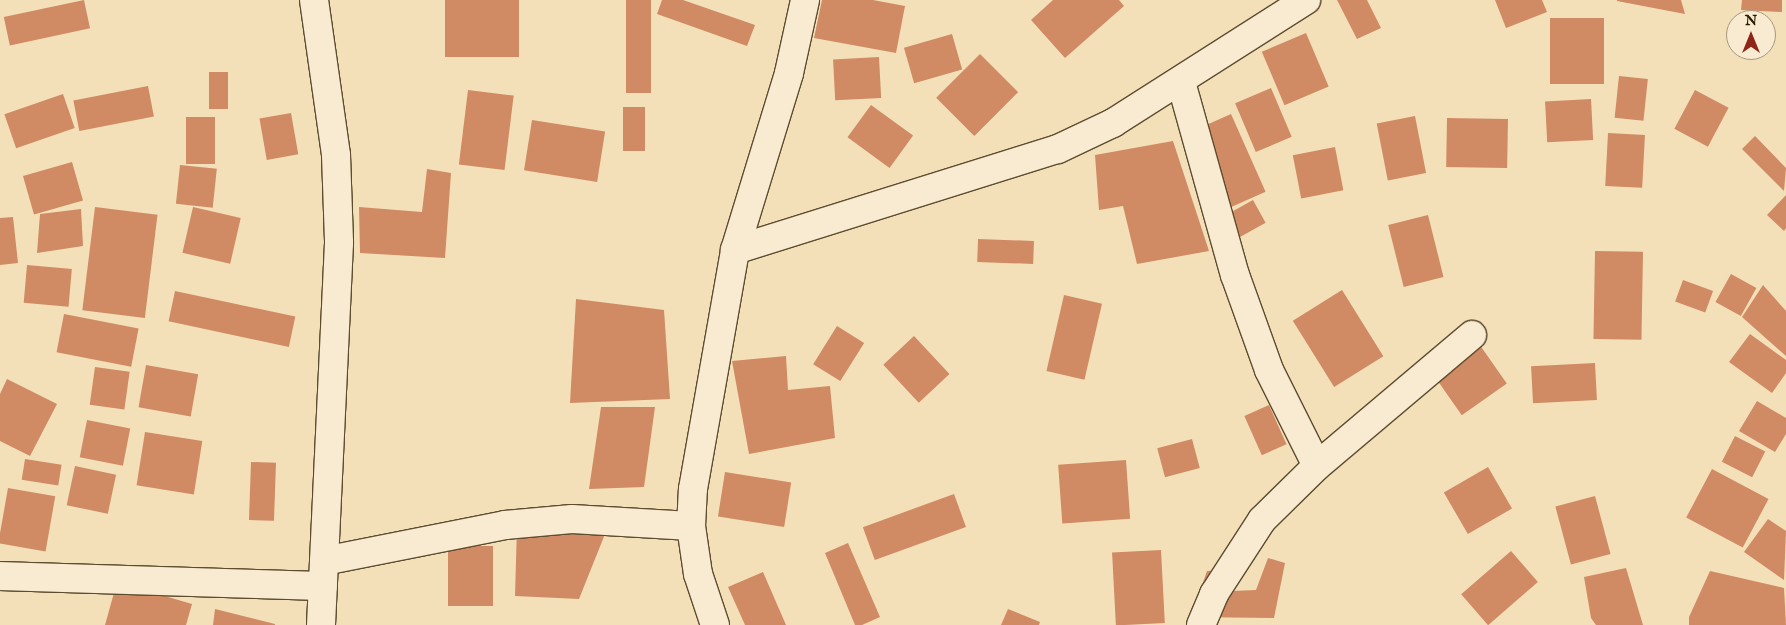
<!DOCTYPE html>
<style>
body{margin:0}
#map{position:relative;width:1786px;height:625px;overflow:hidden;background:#f4e0b8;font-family:"IM FELL English",serif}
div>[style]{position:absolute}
.building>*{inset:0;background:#d08a64;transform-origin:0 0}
.roads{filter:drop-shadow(1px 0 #5d4c2f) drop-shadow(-1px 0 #5d4c2f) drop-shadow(0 1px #5d4c2f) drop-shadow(0 -1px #5d4c2f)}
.minor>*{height:28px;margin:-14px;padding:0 14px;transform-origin:14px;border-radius:14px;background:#f8ebd1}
span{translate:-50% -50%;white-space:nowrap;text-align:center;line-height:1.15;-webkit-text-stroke:4.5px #f8ebd1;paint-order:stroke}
.north{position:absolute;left:1726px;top:10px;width:50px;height:50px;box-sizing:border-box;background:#f8ebd1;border:1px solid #a6977e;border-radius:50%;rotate:0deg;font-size:14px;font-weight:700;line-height:20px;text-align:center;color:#2b1a01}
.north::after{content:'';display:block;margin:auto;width:18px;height:22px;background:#8f2418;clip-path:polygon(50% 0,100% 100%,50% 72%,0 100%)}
</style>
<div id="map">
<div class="building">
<div style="left:84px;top:0;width:29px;height:82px;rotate:78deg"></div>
<div style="left:445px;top:0;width:74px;height:57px"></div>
<div style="left:626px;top:0;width:25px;height:93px"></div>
<div style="clip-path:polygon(662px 0,683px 0,755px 25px,747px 46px,657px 14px)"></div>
<div style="clip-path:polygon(822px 0,873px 0,905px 6px,896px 53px,814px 38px)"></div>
<div style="clip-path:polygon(1053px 0,1119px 0,1124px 6px,1065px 58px,1031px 20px)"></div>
<div style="clip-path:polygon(1337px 0,1367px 0,1381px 28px,1357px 39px)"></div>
<div style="clip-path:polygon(1495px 0,1542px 0,1547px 12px,1506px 28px)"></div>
<div style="clip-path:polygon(1617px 0,1681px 0,1685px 14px,1617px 1px)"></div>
<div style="clip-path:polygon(1742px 0,1782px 0,1782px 12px,1741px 10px)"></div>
<div style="left:1550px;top:18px;width:54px;height:66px"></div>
<div style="left:1306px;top:33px;width:58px;height:48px;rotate:67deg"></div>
<div style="left:952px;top:34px;width:37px;height:50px;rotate:74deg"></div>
<div style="left:980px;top:54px;width:54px;height:62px;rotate:45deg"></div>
<div style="left:879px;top:57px;width:41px;height:46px;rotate:87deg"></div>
<div style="left:209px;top:72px;width:19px;height:37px"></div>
<div style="left:1619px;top:76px;width:29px;height:42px;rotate:6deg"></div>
<div style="left:148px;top:86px;width:31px;height:76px;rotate:79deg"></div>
<div style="left:1271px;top:88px;width:53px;height:39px;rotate:67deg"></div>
<div style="left:468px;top:90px;width:46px;height:75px;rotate:7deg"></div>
<div style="left:1695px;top:90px;width:38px;height:44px;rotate:28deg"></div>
<div style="left:63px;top:94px;width:36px;height:62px;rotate:71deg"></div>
<div style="left:1591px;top:99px;width:41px;height:46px;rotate:87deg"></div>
<div style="left:871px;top:105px;width:52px;height:40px;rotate:36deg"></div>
<div style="left:623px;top:107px;width:22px;height:44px"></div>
<div style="left:291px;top:113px;width:42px;height:32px;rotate:80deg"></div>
<div style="left:1231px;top:114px;width:85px;height:45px;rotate:66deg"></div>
<div style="left:1415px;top:116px;width:58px;height:39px;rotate:79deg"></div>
<div style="left:186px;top:117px;width:29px;height:47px"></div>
<div style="left:1447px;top:118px;width:61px;height:49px;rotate:1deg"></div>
<div style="left:532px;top:120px;width:74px;height:51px;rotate:9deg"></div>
<div style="left:1608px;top:133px;width:37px;height:53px;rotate:3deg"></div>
<div style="clip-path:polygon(1755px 136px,1786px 168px,1784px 191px,1742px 149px)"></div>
<div style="clip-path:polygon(1173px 141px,1209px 251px,1137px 264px,1123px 206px,1099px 210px,1095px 155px)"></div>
<div style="left:1335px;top:147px;width:44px;height:43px;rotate:79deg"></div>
<div style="left:72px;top:162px;width:40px;height:51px;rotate:74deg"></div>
<div style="left:180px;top:165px;width:37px;height:39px;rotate:6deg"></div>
<div style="clip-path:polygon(427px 169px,451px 173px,445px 258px,360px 253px,359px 207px,422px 212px)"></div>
<div style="clip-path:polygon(1786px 195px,1786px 228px,1784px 231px,1767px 215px)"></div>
<div style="left:1253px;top:200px;width:26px;height:38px;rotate:61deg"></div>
<div style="left:95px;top:207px;width:63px;height:104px;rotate:7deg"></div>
<div style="left:193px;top:207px;width:49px;height:47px;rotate:13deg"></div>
<div style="clip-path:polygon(81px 209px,83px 246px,37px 253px,40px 214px)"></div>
<div style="left:1428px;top:215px;width:64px;height:41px;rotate:76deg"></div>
<div style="clip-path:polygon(13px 217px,18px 263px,0 265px,0 218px)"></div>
<div style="left:978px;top:239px;width:56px;height:23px;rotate:2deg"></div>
<div style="left:1595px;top:251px;width:48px;height:88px;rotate:1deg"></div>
<div style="left:27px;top:265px;width:45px;height:38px;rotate:5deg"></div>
<div style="left:1731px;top:274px;width:29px;height:32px;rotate:29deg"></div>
<div style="left:1683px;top:280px;width:32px;height:23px;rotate:20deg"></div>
<div style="clip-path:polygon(1763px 285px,1786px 311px,1786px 356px,1742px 317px)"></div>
<div style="left:1342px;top:290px;width:78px;height:58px;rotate:58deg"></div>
<div style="left:175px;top:291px;width:123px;height:31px;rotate:12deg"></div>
<div style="left:1064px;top:295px;width:39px;height:78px;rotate:13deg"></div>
<div style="clip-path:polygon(576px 299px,664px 310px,670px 399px,570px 403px)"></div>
<div style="left:64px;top:314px;width:76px;height:39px;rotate:11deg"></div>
<div style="left:837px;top:326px;width:32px;height:45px;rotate:32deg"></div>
<div style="clip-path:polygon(1750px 334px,1786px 360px,1786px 373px,1772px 393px,1729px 362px)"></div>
<div style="left:914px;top:336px;width:52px;height:42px;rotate:47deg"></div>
<div style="left:1477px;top:341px;width:52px;height:55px;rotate:55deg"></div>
<div style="clip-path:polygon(786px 356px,788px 390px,830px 386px,835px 438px,749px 454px,732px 361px)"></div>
<div style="left:1595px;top:363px;width:37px;height:64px;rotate:87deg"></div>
<div style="left:146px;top:365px;width:53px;height:43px;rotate:10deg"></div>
<div style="left:95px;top:367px;width:35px;height:38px;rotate:8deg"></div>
<div style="clip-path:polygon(7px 379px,57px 404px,30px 456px,0 441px,0 394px)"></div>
<div style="clip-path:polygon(1757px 401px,1786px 418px,1786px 434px,1775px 452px,1739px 431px)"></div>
<div style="left:1269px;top:405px;width:43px;height:27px;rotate:66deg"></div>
<div style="clip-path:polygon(601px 407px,655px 407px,644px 487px,589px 489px)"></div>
<div style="left:87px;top:420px;width:44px;height:38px;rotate:11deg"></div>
<div style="left:145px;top:432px;width:58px;height:54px;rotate:9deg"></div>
<div style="left:1735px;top:436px;width:34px;height:29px;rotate:27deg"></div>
<div style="left:1192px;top:439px;width:30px;height:36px;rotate:75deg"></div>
<div style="left:25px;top:459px;width:37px;height:21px;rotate:9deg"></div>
<div style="left:1126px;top:460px;width:59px;height:68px;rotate:86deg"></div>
<div style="left:251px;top:462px;width:25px;height:58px;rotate:2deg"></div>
<div style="left:75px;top:466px;width:42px;height:40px;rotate:12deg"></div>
<div style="left:1488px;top:467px;width:48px;height:51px;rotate:60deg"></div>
<div style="left:1712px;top:469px;width:64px;height:55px;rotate:28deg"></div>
<div style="left:725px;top:472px;width:67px;height:45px;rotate:9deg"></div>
<div style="left:8px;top:488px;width:48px;height:56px;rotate:10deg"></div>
<div style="left:954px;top:494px;width:35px;height:97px;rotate:70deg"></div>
<div style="left:1595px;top:496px;width:60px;height:41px;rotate:75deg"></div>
<div style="clip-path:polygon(1768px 519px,1786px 531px,1784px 580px,1744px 552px)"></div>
<div style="clip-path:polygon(517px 526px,607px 529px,579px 599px,515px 596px)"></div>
<div style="clip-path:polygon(848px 543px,880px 617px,862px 625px,855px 625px,825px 553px)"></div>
<div style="left:448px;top:546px;width:45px;height:60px"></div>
<div style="left:1161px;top:550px;width:73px;height:49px;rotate:87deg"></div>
<div style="left:1511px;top:551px;width:41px;height:66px;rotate:49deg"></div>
<div style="clip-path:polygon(1268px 558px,1285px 563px,1274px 618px,1191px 617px,1207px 571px,1235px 569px,1233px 591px,1256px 590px)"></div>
<div style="clip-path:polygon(1626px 568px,1643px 625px,1596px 625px,1591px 618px,1584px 577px)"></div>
<div style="clip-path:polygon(1710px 571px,1784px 588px,1786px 625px,1689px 625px,1689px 617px)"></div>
<div style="clip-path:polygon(763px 572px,786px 625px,745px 625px,728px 587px)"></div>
<div style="clip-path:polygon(117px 582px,192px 604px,186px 625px,105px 625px)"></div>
<div style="clip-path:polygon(215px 609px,275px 624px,275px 625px,213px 625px)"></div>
<div style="clip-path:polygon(1008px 609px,1040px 622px,1039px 625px,1001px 625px)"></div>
</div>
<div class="roads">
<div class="minor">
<div style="left:314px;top:0;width:157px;rotate:81.9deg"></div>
<div style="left:336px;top:155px;width:88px;rotate:88deg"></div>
<div style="left:339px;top:243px;width:382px;rotate:92.7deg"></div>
<div style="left:1181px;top:82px;width:200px;rotate:74.4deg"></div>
<div style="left:1235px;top:275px;width:101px;rotate:70.3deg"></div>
<div style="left:1269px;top:370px;width:107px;rotate:63.4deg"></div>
<div style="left:735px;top:250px;width:338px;rotate:-17.4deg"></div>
<div style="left:1058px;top:149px;width:61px;rotate:-25.3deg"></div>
<div style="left:1113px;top:123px;width:229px;rotate:-32.5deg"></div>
<div style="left:324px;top:561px;width:185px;rotate:-11.2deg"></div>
<div style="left:505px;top:525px;width:67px;rotate:-5.1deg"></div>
<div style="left:572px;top:519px;width:119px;rotate:3.4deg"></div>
<div style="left:0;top:576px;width:323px;rotate:1.8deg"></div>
<div style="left:715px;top:625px;width:54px;rotate:-108.4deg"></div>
<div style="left:698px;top:574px;width:49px;rotate:-98.3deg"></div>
<div style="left:691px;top:526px;width:37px;rotate:-87deg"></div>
<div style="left:693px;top:489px;width:243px;rotate:-80deg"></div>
<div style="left:735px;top:250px;width:185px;rotate:-73deg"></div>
<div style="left:789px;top:73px;width:75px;rotate:-77.6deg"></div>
<div style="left:1201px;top:625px;width:34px;rotate:-67deg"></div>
<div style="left:1214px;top:594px;width:88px;rotate:-57deg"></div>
<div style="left:1262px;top:520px;width:77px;rotate:-44.5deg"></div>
<div style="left:1317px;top:466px;width:203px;rotate:-40.2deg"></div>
</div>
</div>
<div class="north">N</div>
</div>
